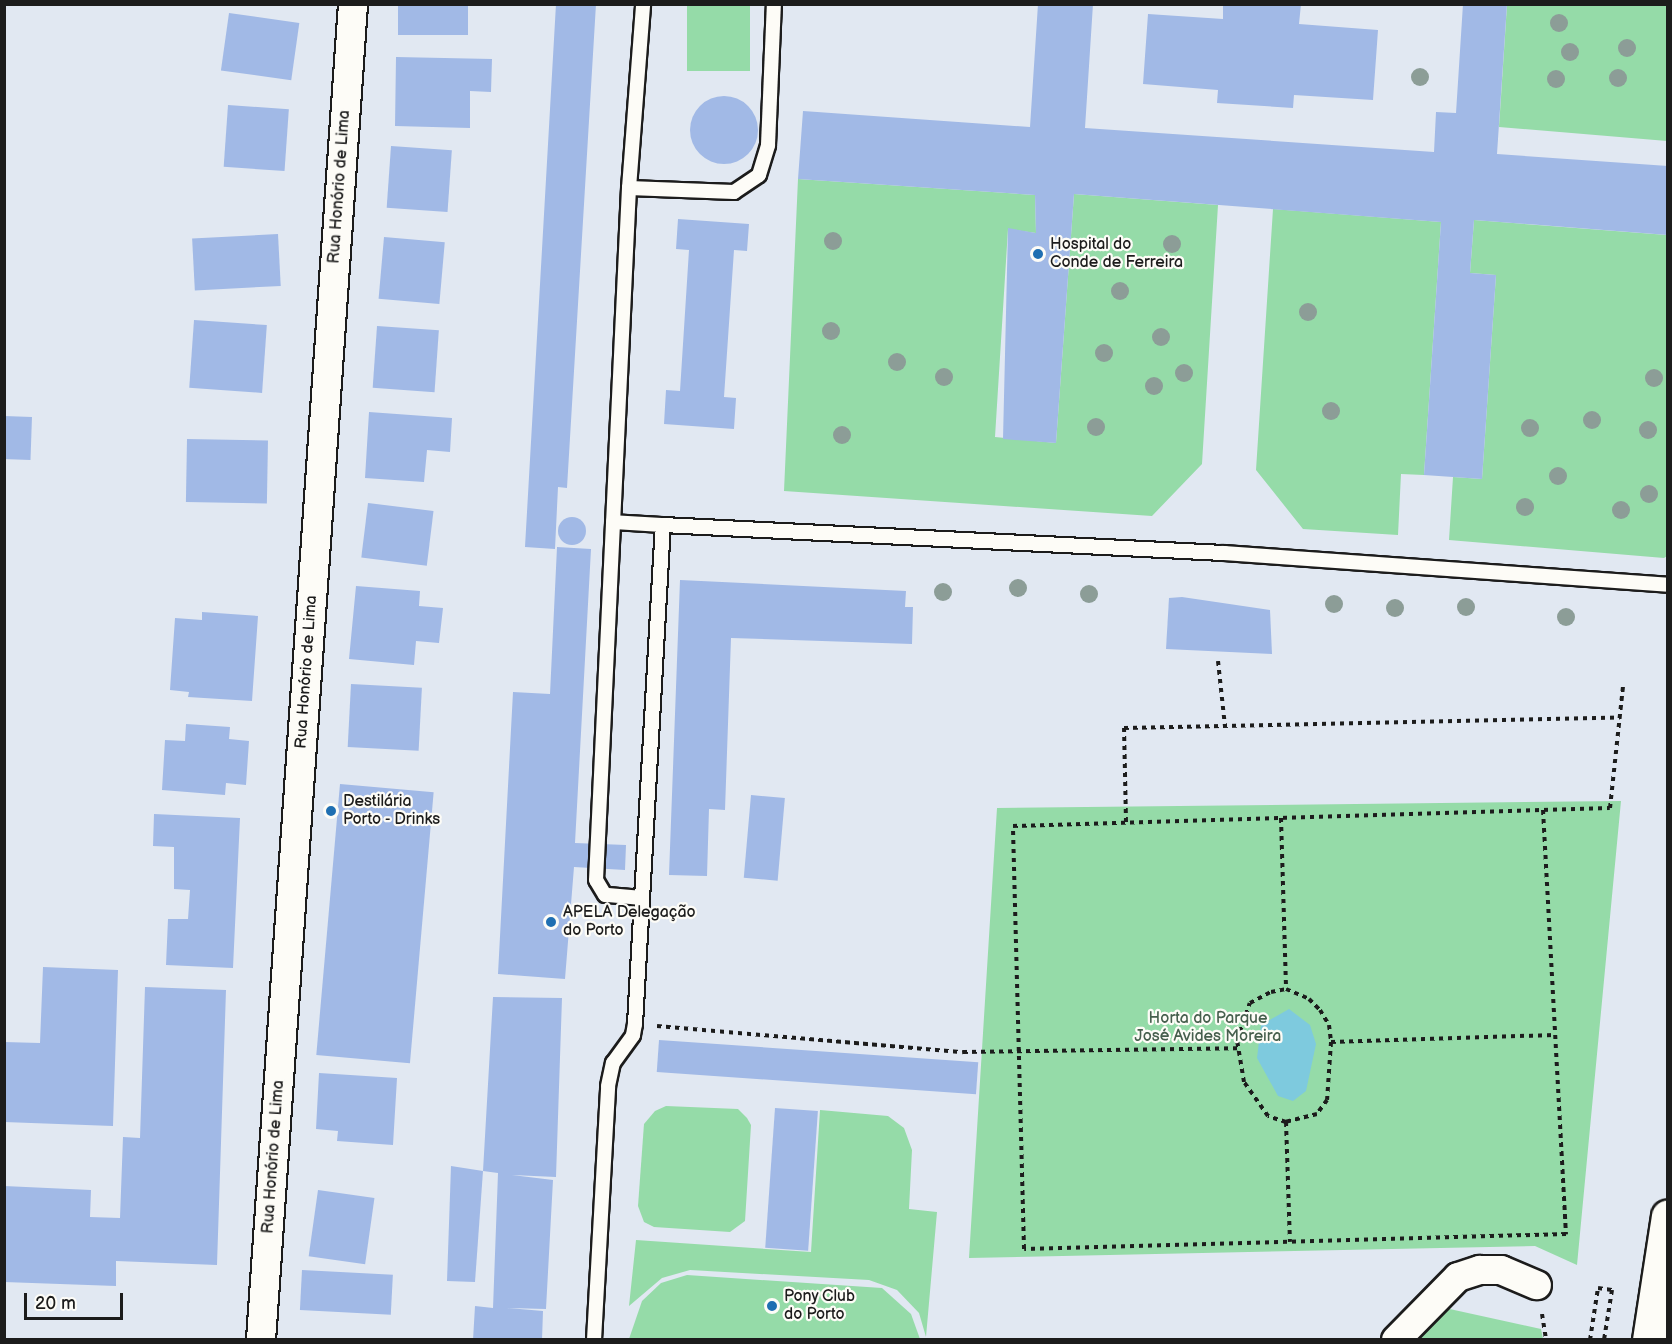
<!DOCTYPE html>
<meta charset="utf-8">
<style>
body{margin:0}
#map{position:relative;width:1672px;height:1344px;overflow:hidden;background:#e1e8f2;font-family:"Balsamiq Sans",sans-serif}
div>[style]{position:absolute}
.green>*{inset:0;background:#95dba8;transform-origin:0 0}
.water>*{inset:0;background:#7ecade}
.building>*{inset:0;background:#a1b9e6;transform-origin:0 0}
.round{border-radius:50%}
.path>*{height:4px;margin-top:-2px;transform-origin:0;background:repeating-linear-gradient(90deg,#1c1c1c 0 4.5px,transparent 0 9px)}
.roads{filter:drop-shadow(2px 0 #1c1c1c) drop-shadow(-2px 0 #1c1c1c) drop-shadow(0 2px #1c1c1c) drop-shadow(0 -2px #1c1c1c)}
.lane>*{height:14px;margin:-7px;padding:0 7px;transform-origin:7px;border-radius:7px;background:#fdfcf7}
.street>*{height:28px;margin:-14px;padding:0 14px;transform-origin:14px;border-radius:14px;background:#fdfcf7}
.highway>*{height:33px;margin:-16.5px;padding:0 16.5px;transform-origin:16.5px;border-radius:16.5px;background:#fdfcf7}
.trees>*{width:18px;height:18px;margin:-9px;border-radius:50%;background:#8c9d97}
.dots>*{width:16px;height:16px;translate:-50% -50%;box-sizing:border-box;border:3px solid #fdfcf7;border-radius:50%}
span{translate:-50% -50%;white-space:nowrap;text-align:center;line-height:1.15;-webkit-text-stroke:4.5px #fdfcf7;paint-order:stroke}
.street-label{font-size:16px;color:#1c1c1c}
.poi-label{font-size:16px;color:#1c1c1c}
.left{translate:0 -50%;text-align:left}
.park-label{font-size:16px;color:#465f4d}
.frame{position:absolute;inset:0;border:6px solid #1c1c1c;pointer-events:none}
.scale{position:absolute;left:24px;top:1293px;width:99px;height:27px;box-sizing:border-box;border:3px solid #1c1c1c;border-top:0;padding-left:8px;font-size:18px;line-height:21px;white-space:nowrap;color:#1c1c1c;-webkit-text-stroke:4px #fdfcf7;paint-order:stroke}
</style>
<div id="map">
<div class="green">
<div style="left:687px;top:5px;width:63px;height:66px"></div>
<div style="clip-path:polygon(1507px 5px,1667px 5px,1667px 141px,1499px 127px)"></div>
<div style="clip-path:polygon(798px 179px,1035px 195px,1036px 233px,1008px 229px,995px 437px,1056px 443px,1074px 194px,1218px 205px,1202px 464px,1152px 516px,784px 491px)"></div>
<div style="clip-path:polygon(1273px 209px,1441px 222px,1424px 475px,1401px 474px,1398px 535px,1303px 529px,1256px 470px)"></div>
<div style="clip-path:polygon(1474px 220px,1667px 235px,1667px 556px,1664px 558px,1449px 540px,1453px 477px,1482px 479px,1496px 275px,1470px 273px)"></div>
<div style="clip-path:polygon(1621px 801px,1577px 1265px,1535px 1246px,969px 1258px,997px 808px)"></div>
<div style="clip-path:polygon(666px 1106px,738px 1109px,747px 1118px,751px 1125px,745px 1221px,730px 1232px,654px 1227px,644px 1222px,638px 1206px,644px 1124px,655px 1111px)"></div>
<div style="clip-path:polygon(820px 1110px,888px 1116px,904px 1128px,912px 1150px,909px 1209px,937px 1212px,926px 1337px,919px 1313px,897px 1290px,869px 1280px,690px 1270px,662px 1278px,629px 1306px,636px 1240px,811px 1252px)"></div>
<div style="clip-path:polygon(687px 1275px,882px 1288px,911px 1314px,920px 1339px,629px 1339px,642px 1301px,661px 1283px)"></div>
<div style="clip-path:polygon(1436px 1306px,1541px 1329px,1543px 1339px,1407px 1340px)"></div>
</div>
<div class="water">
<div style="clip-path:polygon(1289px 1009px,1310px 1025px,1316px 1044px,1306px 1091px,1293px 1101px,1278px 1096px,1257px 1058px,1261px 1025px)"></div>
</div>
<div class="building">
<div style="left:398px;top:4px;width:70px;height:31px"></div>
<div style="clip-path:polygon(556px 4px,596px 4px,567px 488px,558px 487px,555px 549px,525px 547px)"></div>
<div style="clip-path:polygon(1038px 4px,1093px 4px,1085px 128px,1434px 152px,1436px 112px,1456px 113px,1463px 4px,1507px 4px,1497px 154px,1668px 166px,1668px 235px,1474px 220px,1470px 273px,1496px 275px,1482px 479px,1424px 475px,1441px 222px,1074px 194px,1056px 443px,1003px 439px,1008px 228px,1036px 233px,1035px 195px,798px 179px,803px 111px,1030px 127px)"></div>
<div style="clip-path:polygon(1223px 4px,1301px 4px,1299px 24px,1378px 30px,1373px 100px,1294px 95px,1293px 108px,1217px 103px,1218px 90px,1143px 84px,1148px 14px,1223px 19px)"></div>
<div style="left:229px;top:13px;width:71px;height:58px;rotate:8deg"></div>
<div style="clip-path:polygon(396px 57px,492px 59px,491px 92px,470px 91px,470px 128px,395px 126px)"></div>
<div class="round" style="left:690px;top:96px;width:68px;height:68px"></div>
<div style="left:228px;top:105px;width:61px;height:62px;rotate:4deg"></div>
<div style="left:391px;top:146px;width:61px;height:62px;rotate:4deg"></div>
<div style="clip-path:polygon(678px 219px,749px 224px,747px 251px,734px 250px,724px 397px,736px 398px,734px 429px,664px 424px,666px 390px,680px 391px,689px 250px,676px 249px)"></div>
<div style="left:278px;top:234px;width:52px;height:86px;rotate:87deg"></div>
<div style="left:384px;top:237px;width:61px;height:62px;rotate:5deg"></div>
<div style="left:194px;top:320px;width:73px;height:68px;rotate:4deg"></div>
<div style="left:377px;top:326px;width:62px;height:62px;rotate:4deg"></div>
<div style="clip-path:polygon(369px 412px,452px 418px,450px 452px,427px 450px,424px 482px,365px 478px)"></div>
<div style="left:4px;top:416px;width:28px;height:43px;rotate:2deg"></div>
<div style="left:187px;top:439px;width:81px;height:63px;rotate:1deg"></div>
<div style="left:368px;top:503px;width:66px;height:55px;rotate:7deg"></div>
<div class="round" style="left:558px;top:517px;width:28px;height:28px"></div>
<div style="clip-path:polygon(557px 547px,591px 549px,575px 843px,626px 845px,625px 870px,574px 867px,565px 979px,498px 974px,513px 692px,550px 694px)"></div>
<div style="clip-path:polygon(680px 580px,906px 591px,905px 607px,913px 607px,912px 644px,731px 638px,725px 810px,709px 809px,707px 876px,669px 875px)"></div>
<div style="clip-path:polygon(356px 586px,420px 591px,419px 606px,443px 608px,439px 643px,416px 641px,414px 665px,349px 659px)"></div>
<div style="clip-path:polygon(1182px 597px,1270px 610px,1272px 654px,1166px 649px,1169px 598px)"></div>
<div style="clip-path:polygon(202px 612px,258px 616px,252px 701px,188px 697px,189px 692px,170px 690px,175px 618px,202px 620px)"></div>
<div style="left:351px;top:684px;width:71px;height:63px;rotate:3deg"></div>
<div style="clip-path:polygon(186px 724px,230px 727px,229px 739px,249px 741px,246px 785px,226px 783px,225px 795px,162px 790px,165px 740px,185px 741px)"></div>
<div style="left:340px;top:784px;width:94px;height:272px;rotate:5deg"></div>
<div style="left:751px;top:795px;width:34px;height:83px;rotate:5deg"></div>
<div style="clip-path:polygon(154px 814px,240px 818px,233px 968px,166px 965px,168px 919px,188px 919px,190px 890px,174px 889px,174px 847px,153px 846px)"></div>
<div style="clip-path:polygon(43px 967px,118px 970px,113px 1126px,4px 1122px,4px 1042px,40px 1043px)"></div>
<div style="clip-path:polygon(145px 987px,226px 990px,217px 1265px,116px 1261px,116px 1286px,4px 1282px,4px 1186px,91px 1190px,90px 1217px,120px 1218px,123px 1137px,140px 1138px)"></div>
<div style="clip-path:polygon(493px 997px,562px 998px,556px 1177px,512px 1175px,553px 1180px,546px 1309px,507px 1308px,543px 1311px,542px 1340px,473px 1340px,475px 1306px,493px 1308px,498px 1173px,483px 1171px)"></div>
<div style="left:659px;top:1040px;width:320px;height:32px;rotate:4deg"></div>
<div style="clip-path:polygon(319px 1073px,397px 1078px,393px 1145px,337px 1141px,338px 1131px,316px 1129px)"></div>
<div style="left:775px;top:1108px;width:43px;height:140px;rotate:4deg"></div>
<div style="clip-path:polygon(451px 1166px,483px 1171px,475px 1282px,447px 1281px)"></div>
<div style="left:318px;top:1190px;width:57px;height:67px;rotate:8deg"></div>
<div style="left:302px;top:1270px;width:91px;height:40px;rotate:3deg"></div>
</div>
<div class="path">
<div style="left:1218px;top:661px;width:65px;rotate:83.9deg"></div>
<div style="left:1543px;top:810px;width:425px;rotate:86.9deg"></div>
<div style="left:1566px;top:1234px;width:542px;rotate:178.41deg"></div>
<div style="left:1024px;top:1249px;width:423px;rotate:-91.5deg"></div>
<div style="left:1013px;top:826px;width:597px;rotate:-1.73deg"></div>
<div style="left:1610px;top:808px;width:122px;rotate:-83.9deg"></div>
<div style="left:1281px;top:818px;width:171px;rotate:88.3deg"></div>
<div style="left:1126px;top:822px;width:94px;rotate:-91.2deg"></div>
<div style="left:1124px;top:728px;width:496px;rotate:-1.2deg"></div>
<div style="left:1286px;top:989px;width:25px;rotate:23deg"></div>
<div style="left:1309px;top:999px;width:16px;rotate:45deg"></div>
<div style="left:1320px;top:1010px;width:17px;rotate:59deg"></div>
<div style="left:1329px;top:1025px;width:17px;rotate:83deg"></div>
<div style="left:1331px;top:1042px;width:58px;rotate:93.9deg"></div>
<div style="left:1327px;top:1100px;width:17px;rotate:126deg"></div>
<div style="left:1317px;top:1114px;width:32px;rotate:166deg"></div>
<div style="left:1286px;top:1122px;width:19px;rotate:-162deg"></div>
<div style="left:1268px;top:1116px;width:42px;rotate:-125.2deg"></div>
<div style="left:1244px;top:1082px;width:43px;rotate:-99.5deg"></div>
<div style="left:1237px;top:1040px;width:39px;rotate:-71deg"></div>
<div style="left:1250px;top:1003px;width:24px;rotate:-28deg"></div>
<div style="left:1271px;top:992px;width:15px;rotate:-11deg"></div>
<div style="left:657px;top:1026px;width:307px;rotate:4.9deg"></div>
<div style="left:963px;top:1052px;width:275px;rotate:-0.8deg"></div>
<div style="left:1331px;top:1042px;width:224px;rotate:-1.8deg"></div>
<div style="left:1286px;top:1122px;width:120px;rotate:88.1deg"></div>
<div style="left:1542px;top:1314px;width:26px;rotate:81deg"></div>
<div style="left:1590px;top:1340px;width:53px;rotate:-81.3deg"></div>
<div style="left:1598px;top:1288px;width:14px;rotate:8deg"></div>
<div style="left:1612px;top:1290px;width:51px;rotate:99.1deg"></div>
</div>
<div class="roads">
<div class="lane">
<div style="left:629px;top:188px;width:105px;rotate:2.2deg"></div>
<div style="left:734px;top:192px;width:30px;rotate:-34deg"></div>
<div style="left:759px;top:175px;width:31px;rotate:-73deg"></div>
<div style="left:768px;top:145px;width:141px;rotate:-87.6deg"></div>
<div style="left:663px;top:525px;width:562px;rotate:2.86deg"></div>
<div style="left:1224px;top:553px;width:445px;rotate:4.1deg"></div>
<div style="left:642px;top:898px;width:37px;rotate:-175deg"></div>
<div style="left:605px;top:895px;width:17px;rotate:-121deg"></div>
<div style="left:596px;top:880px;width:693px;rotate:-87.27deg"></div>
<div style="left:629px;top:188px;width:185px;rotate:-85.6deg"></div>
<div style="left:594px;top:1340px;width:254px;rotate:-86.8deg"></div>
<div style="left:608px;top:1086px;width:24px;rotate:-78deg"></div>
<div style="left:613px;top:1063px;width:34px;rotate:-54deg"></div>
<div style="left:633px;top:1035px;width:11px;rotate:-80deg"></div>
<div style="left:635px;top:1024px;width:500px;rotate:-86.8deg"></div>
<div style="left:663px;top:525px;width:50px;rotate:-176.6deg"></div>
</div>
<div class="street">
<div style="left:261px;top:1340px;width:1339px;rotate:-86.06deg"></div>
<div style="left:1396px;top:1340px;width:88px;rotate:-45.5deg"></div>
<div style="left:1458px;top:1277px;width:23px;rotate:-18deg"></div>
<div style="left:1480px;top:1270px;width:21px"></div>
<div style="left:1501px;top:1270px;width:39px;rotate:23deg"></div>
</div>
<div class="highway">
<div style="left:1649px;top:1340px;width:125px;rotate:-81.3deg"></div>
</div>
</div>
<div class="trees">
<div style="left:1559px;top:23px"></div>
<div style="left:1627px;top:48px"></div>
<div style="left:1570px;top:52px"></div>
<div style="left:1420px;top:77px"></div>
<div style="left:1618px;top:78px"></div>
<div style="left:1556px;top:79px"></div>
<div style="left:833px;top:241px"></div>
<div style="left:1172px;top:244px"></div>
<div style="left:1120px;top:291px"></div>
<div style="left:1308px;top:312px"></div>
<div style="left:831px;top:331px"></div>
<div style="left:1161px;top:337px"></div>
<div style="left:1104px;top:353px"></div>
<div style="left:897px;top:362px"></div>
<div style="left:1184px;top:373px"></div>
<div style="left:944px;top:377px"></div>
<div style="left:1654px;top:378px"></div>
<div style="left:1154px;top:386px"></div>
<div style="left:1331px;top:411px"></div>
<div style="left:1592px;top:420px"></div>
<div style="left:1096px;top:427px"></div>
<div style="left:1530px;top:428px"></div>
<div style="left:1648px;top:430px"></div>
<div style="left:842px;top:435px"></div>
<div style="left:1558px;top:476px"></div>
<div style="left:1649px;top:494px"></div>
<div style="left:1525px;top:507px"></div>
<div style="left:1621px;top:510px"></div>
<div style="left:1018px;top:588px"></div>
<div style="left:943px;top:592px"></div>
<div style="left:1089px;top:594px"></div>
<div style="left:1334px;top:604px"></div>
<div style="left:1466px;top:607px"></div>
<div style="left:1395px;top:608px"></div>
<div style="left:1566px;top:617px"></div>
</div>
<div class="dots">
<div style="left:1038px;top:254px;background:#1f6fb2"></div>
<div style="left:331px;top:811px;background:#1f6fb2"></div>
<div style="left:551px;top:922px;background:#1f6fb2"></div>
<div style="left:772px;top:1306px;background:#1f6fb2"></div>
</div>
<div class="street-label">
<span style="left:340px;top:187px;rotate:-86deg">Rua Honório de Lima</span>
<span style="left:307px;top:672px;rotate:-86deg">Rua Honório de Lima</span>
<span style="left:274px;top:1157px;rotate:-86deg">Rua Honório de Lima</span>
</div>
<div class="poi-label">
<span class="left" style="left:1050px;top:254px">Hospital do<br>Conde de Ferreira</span>
<span class="left" style="left:343px;top:811px">Destilária<br>Porto - Drinks</span>
<span class="left" style="left:563px;top:922px">APELA Delegação<br>do Porto</span>
<span class="left" style="left:784px;top:1306px">Pony Club<br>do Porto</span>
</div>
<div class="park-label">
<span style="left:1208px;top:1028px">Horta do Parque<br>José Avides Moreira</span>
</div>
<div class="frame"></div>
<div class="scale">20 m</div>
</div>
